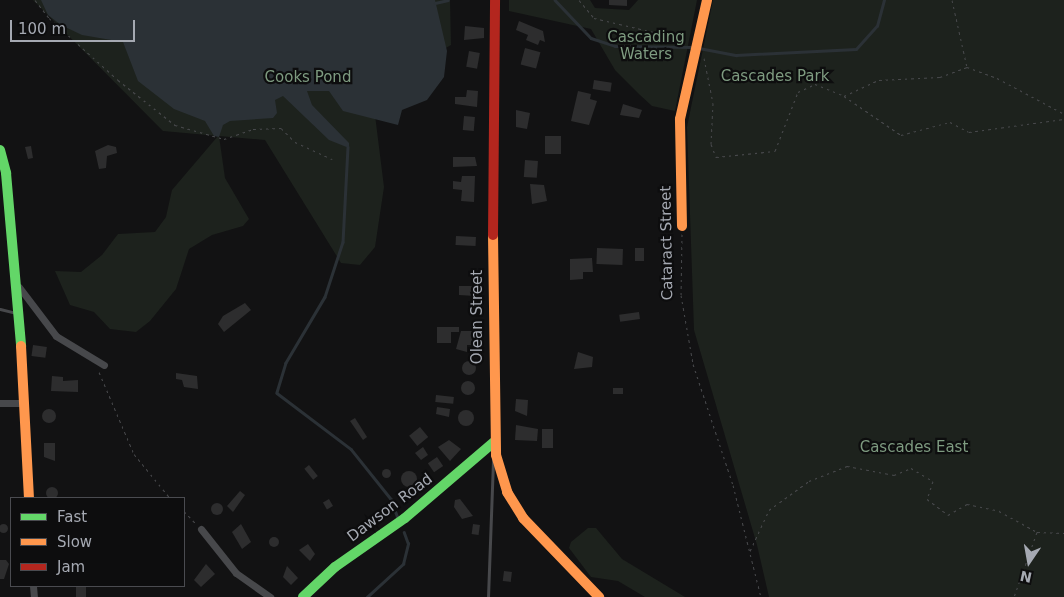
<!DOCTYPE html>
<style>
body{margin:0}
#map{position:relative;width:1064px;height:597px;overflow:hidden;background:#121213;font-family:"DejaVu Sans",sans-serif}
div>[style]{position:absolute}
.green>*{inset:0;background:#1d221d}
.water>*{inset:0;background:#2b3136}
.stream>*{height:2.5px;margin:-1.25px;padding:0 1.25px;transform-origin:1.25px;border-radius:1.25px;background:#2b3136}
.building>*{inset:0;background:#2d2d2e;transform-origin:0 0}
.round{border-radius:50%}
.path>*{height:1px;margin-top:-0.5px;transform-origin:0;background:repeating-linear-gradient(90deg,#48494c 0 2.5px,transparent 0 6.5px)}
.lane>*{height:3px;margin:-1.5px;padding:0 1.5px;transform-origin:1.5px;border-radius:1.5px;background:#47484b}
.street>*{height:7px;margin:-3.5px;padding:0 3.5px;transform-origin:3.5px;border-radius:3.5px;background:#47484b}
.fast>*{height:10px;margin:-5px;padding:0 5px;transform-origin:5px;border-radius:5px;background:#63d668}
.slow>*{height:10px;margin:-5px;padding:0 5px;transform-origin:5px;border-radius:5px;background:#ff974d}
.jam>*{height:10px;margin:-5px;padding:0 5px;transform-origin:5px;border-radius:5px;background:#b3261e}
span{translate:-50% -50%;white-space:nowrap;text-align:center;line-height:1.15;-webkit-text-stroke:4.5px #0d0d0e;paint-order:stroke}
.park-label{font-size:15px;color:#7e9b80}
.street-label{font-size:15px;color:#a5a9b2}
.legend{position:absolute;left:10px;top:497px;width:175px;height:90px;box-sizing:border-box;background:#0d0d0e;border:1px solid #4a4b50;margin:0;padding:6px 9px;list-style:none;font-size:15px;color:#a5a9b2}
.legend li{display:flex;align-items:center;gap:10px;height:25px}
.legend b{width:25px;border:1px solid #4a4b50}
.north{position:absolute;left:1004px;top:537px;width:50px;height:50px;-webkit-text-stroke:4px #0d0d0e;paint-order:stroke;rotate:192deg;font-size:14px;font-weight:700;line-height:20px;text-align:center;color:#a5a9b2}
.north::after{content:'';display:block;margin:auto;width:18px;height:22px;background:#a5a9b2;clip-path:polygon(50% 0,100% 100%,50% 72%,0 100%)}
.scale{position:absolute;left:10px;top:20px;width:125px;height:22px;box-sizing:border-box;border:2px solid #a5a9b2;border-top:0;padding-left:6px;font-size:15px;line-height:18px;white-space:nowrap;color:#a5a9b2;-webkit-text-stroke:4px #0d0d0e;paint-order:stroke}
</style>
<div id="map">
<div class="green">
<div style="clip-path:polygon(33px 0,450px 0,451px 45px,409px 69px,375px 115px,384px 187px,375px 247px,360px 265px,341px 263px,265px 140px,219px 136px,225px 178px,249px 219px,243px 226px,212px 235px,189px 249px,176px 289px,150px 321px,136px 332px,110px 329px,94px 312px,70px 305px,55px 271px,81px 272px,102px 255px,118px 234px,155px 232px,166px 217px,172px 190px,218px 136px,163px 131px)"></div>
<div style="clip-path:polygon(509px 0,590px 0,595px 8px,629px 10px,638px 0,697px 0,675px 111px,652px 106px,640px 95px,615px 70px,591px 29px,509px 11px)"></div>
<div style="clip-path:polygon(713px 0,1064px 0,1064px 597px,769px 597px,757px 545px,694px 330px,687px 127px)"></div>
<div style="clip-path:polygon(588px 528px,596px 528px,622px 559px,685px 597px,645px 597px,618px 581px,591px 577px,569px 548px,571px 542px)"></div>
</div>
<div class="water">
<div style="clip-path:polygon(41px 0,435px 0,447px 51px,444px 77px,427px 100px,402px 110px,398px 125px,343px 111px,329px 91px,307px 91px,312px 105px,349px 143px,349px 148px,329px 140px,283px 96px,275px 100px,277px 113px,273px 118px,230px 121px,223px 125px,219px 137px,214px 136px,205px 121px,174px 109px,138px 81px,123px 42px,82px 35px,61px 25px,48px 15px)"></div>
</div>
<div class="stream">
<div style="left:555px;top:0;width:52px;rotate:46.5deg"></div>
<div style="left:591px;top:38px;width:25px;rotate:18deg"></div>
<div style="left:615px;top:46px;width:78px;rotate:0.7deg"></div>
<div style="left:435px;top:3px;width:13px;rotate:-13deg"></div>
<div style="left:699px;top:48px;width:38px;rotate:11deg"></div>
<div style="left:736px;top:55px;width:120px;rotate:-2.9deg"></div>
<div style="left:856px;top:49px;width:31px;rotate:-48deg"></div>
<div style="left:877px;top:26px;width:27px;rotate:-75deg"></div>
<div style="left:348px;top:147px;width:95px;rotate:93deg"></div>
<div style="left:343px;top:242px;width:58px;rotate:108.1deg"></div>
<div style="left:325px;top:297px;width:77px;rotate:120.6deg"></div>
<div style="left:286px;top:363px;width:31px;rotate:107deg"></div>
<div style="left:277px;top:393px;width:93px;rotate:37.1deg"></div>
<div style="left:351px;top:449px;width:64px;rotate:51.3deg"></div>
<div style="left:391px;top:499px;width:20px;rotate:70deg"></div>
<div style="left:367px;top:597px;width:49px;rotate:-42.5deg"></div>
<div style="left:403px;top:564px;width:21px;rotate:-76deg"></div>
<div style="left:408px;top:544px;width:12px;rotate:-110deg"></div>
</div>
<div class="building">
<div style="clip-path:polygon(609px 0,627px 0,627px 6px,609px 5px)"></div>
<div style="clip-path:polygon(519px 21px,543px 31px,545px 42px,540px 40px,538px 45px,526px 40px,528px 35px,516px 30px)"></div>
<div style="clip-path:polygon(465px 26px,484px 28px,484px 38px,464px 40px)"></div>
<div style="left:525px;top:48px;width:16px;height:17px;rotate:15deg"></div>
<div style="left:469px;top:51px;width:11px;height:16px;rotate:10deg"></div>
<div style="left:594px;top:80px;width:18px;height:9px;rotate:9deg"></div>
<div style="clip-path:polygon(467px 90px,478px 91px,477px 107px,455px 104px,455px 97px,466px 97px)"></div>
<div style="clip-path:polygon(578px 91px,591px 94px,590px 99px,597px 101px,589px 125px,571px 121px)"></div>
<div style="clip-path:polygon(623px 104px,642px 110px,639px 118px,620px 115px)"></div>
<div style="clip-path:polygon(516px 110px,530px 113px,527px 129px,516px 127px)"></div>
<div style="left:464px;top:116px;width:11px;height:14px;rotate:5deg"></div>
<div style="left:545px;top:136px;width:16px;height:18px"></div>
<div style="clip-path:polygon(108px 145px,116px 147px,117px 153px,107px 156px,106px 168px,99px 169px,95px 151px)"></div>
<div style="clip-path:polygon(31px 146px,33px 158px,28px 159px,25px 147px)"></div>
<div style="clip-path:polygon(453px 157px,475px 157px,477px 166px,453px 167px)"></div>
<div style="left:525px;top:160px;width:13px;height:17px;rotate:4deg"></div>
<div style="clip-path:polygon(462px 176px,475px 176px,474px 202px,461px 201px,462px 190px,453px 189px,453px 181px,461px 182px)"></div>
<div style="clip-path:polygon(530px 184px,544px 185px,547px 201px,532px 204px)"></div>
<div style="left:456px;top:236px;width:20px;height:9px;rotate:3deg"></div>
<div style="left:597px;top:248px;width:26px;height:16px;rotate:2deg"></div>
<div style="left:635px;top:248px;width:9px;height:13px"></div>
<div style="clip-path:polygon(592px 258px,593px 272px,583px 272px,583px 279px,570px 280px,570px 259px)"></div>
<div style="clip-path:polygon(459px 286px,476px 286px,475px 296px,459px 295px)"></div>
<div style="clip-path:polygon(245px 303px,251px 310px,224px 332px,218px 324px,223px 316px)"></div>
<div style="left:639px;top:312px;width:7px;height:20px;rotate:82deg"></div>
<div style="clip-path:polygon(437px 327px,459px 327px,459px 332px,451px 332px,451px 343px,437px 343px)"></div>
<div style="clip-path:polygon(461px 331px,472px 331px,478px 337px,476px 345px,467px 345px,467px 352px,456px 349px)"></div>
<div style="left:33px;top:345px;width:14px;height:11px;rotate:8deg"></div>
<div style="clip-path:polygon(578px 352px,593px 357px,592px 367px,574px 369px)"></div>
<div class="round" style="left:462px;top:361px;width:14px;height:14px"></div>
<div style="clip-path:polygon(176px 373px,197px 376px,198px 389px,184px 387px,182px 380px,176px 379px)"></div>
<div style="clip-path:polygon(52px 376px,63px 377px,63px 381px,78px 380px,78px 392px,51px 391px)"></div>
<div class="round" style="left:461px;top:381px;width:14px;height:14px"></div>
<div style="left:623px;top:388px;width:6px;height:10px;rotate:90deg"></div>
<div style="left:436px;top:395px;width:18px;height:7px;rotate:6deg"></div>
<div style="clip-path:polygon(516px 399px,528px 400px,527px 416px,515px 411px)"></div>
<div style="clip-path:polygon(437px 407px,450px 409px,449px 417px,436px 414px)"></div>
<div class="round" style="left:42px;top:409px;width:14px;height:14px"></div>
<div class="round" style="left:458px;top:410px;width:16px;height:16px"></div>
<div style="clip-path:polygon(355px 418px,367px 437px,363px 440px,350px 421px)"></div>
<div style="clip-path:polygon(516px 425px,538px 429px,537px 441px,515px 440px)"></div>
<div style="left:420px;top:427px;width:13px;height:14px;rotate:51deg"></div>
<div style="left:542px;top:429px;width:11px;height:19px"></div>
<div style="clip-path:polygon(449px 440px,461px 449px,450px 461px,438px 447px)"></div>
<div style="clip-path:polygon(44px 443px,55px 443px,55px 461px,44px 457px)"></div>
<div style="clip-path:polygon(423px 447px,428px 455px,421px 460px,415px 453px)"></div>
<div style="left:437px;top:457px;width:11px;height:11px;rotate:56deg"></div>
<div style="left:309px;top:465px;width:14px;height:6px;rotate:51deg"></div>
<div class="round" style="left:381.5px;top:468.5px;width:9px;height:9px"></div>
<div class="round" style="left:401px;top:471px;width:16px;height:16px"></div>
<div class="round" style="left:46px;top:487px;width:12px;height:12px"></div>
<div style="clip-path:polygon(240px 491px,245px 495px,233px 512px,227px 506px)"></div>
<div style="left:329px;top:499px;width:8px;height:7px;rotate:60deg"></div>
<div style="clip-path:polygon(455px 500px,460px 499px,473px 516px,462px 519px,454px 507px)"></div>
<div class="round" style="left:211px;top:503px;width:12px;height:12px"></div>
<div class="round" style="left:-1.5px;top:523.5px;width:9px;height:9px"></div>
<div style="clip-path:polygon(241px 524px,251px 542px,242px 549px,232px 532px)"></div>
<div style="left:473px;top:524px;width:7px;height:10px;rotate:8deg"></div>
<div class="round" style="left:269px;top:537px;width:10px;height:10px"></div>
<div style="clip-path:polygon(308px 544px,315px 554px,310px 561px,299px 550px)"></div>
<div style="clip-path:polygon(0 560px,6px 560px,9px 564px,4px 579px,0 579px)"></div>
<div style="clip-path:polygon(206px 564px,215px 574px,201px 587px,194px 580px)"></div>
<div style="clip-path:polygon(287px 566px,298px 578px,291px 585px,283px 577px)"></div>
<div style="left:504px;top:571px;width:8px;height:10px;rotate:7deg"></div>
<div style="left:76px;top:587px;width:10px;height:10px"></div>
</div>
<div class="path">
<div style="left:35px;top:0;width:23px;rotate:52deg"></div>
<div style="left:49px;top:18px;width:93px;rotate:41.9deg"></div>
<div style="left:118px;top:80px;width:73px;rotate:38.3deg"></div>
<div style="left:175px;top:125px;width:51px;rotate:15.9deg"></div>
<div style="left:224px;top:139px;width:31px;rotate:-19deg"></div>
<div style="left:253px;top:129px;width:28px;rotate:-2deg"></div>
<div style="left:281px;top:128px;width:20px;rotate:45deg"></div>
<div style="left:295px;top:142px;width:41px;rotate:24.7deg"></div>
<div style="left:579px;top:0;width:23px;rotate:50deg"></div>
<div style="left:594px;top:18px;width:97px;rotate:13.2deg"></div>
<div style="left:952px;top:0;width:69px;rotate:77.4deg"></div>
<div style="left:704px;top:58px;width:46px;rotate:78.7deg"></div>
<div style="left:713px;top:103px;width:41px;rotate:92.8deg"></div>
<div style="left:711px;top:144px;width:14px;rotate:69deg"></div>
<div style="left:716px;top:157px;width:59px;rotate:-5.8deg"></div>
<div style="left:775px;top:151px;width:63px;rotate:-68.7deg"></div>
<div style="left:798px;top:92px;width:19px;rotate:-25deg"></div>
<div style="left:815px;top:84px;width:31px;rotate:22deg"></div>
<div style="left:844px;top:96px;width:38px;rotate:-25deg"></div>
<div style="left:879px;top:80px;width:61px;rotate:-2.8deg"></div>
<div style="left:940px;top:77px;width:29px;rotate:-20deg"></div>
<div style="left:967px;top:67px;width:32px;rotate:20deg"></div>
<div style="left:997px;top:78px;width:76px;rotate:28.2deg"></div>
<div style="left:844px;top:96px;width:69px;rotate:34.4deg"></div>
<div style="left:901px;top:135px;width:51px;rotate:-14.9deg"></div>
<div style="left:950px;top:122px;width:21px;rotate:28deg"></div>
<div style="left:969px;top:132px;width:96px;rotate:-7.8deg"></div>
<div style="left:682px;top:234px;width:61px;rotate:90.9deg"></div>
<div style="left:681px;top:295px;width:70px;rotate:80.1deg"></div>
<div style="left:693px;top:364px;width:127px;rotate:71.7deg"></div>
<div style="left:733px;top:485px;width:115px;rotate:76deg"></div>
<div style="left:99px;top:372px;width:89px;rotate:66.9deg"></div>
<div style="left:134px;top:454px;width:57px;rotate:50.7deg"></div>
<div style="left:184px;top:511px;width:16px;rotate:47deg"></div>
<div style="left:1037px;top:532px;width:27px;rotate:2deg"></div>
<div style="left:750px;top:551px;width:45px;rotate:-65.1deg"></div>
<div style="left:769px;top:510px;width:49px;rotate:-35.9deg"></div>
<div style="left:809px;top:481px;width:41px;rotate:-21.5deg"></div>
<div style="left:847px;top:466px;width:48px;rotate:10.8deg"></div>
<div style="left:894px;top:475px;width:18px;rotate:-22deg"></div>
<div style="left:911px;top:468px;width:26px;rotate:31deg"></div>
<div style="left:933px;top:481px;width:19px;rotate:108deg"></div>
<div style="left:927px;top:499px;width:26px;rotate:37deg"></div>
<div style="left:948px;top:515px;width:22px;rotate:-30deg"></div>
<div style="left:967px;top:504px;width:33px;rotate:12deg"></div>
<div style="left:999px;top:511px;width:43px;rotate:28.9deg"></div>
<div style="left:1037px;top:532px;width:69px;rotate:109.5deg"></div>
</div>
<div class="lane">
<div style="left:0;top:309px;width:16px;rotate:14deg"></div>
<div style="left:488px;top:597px;width:137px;rotate:-87.9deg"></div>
</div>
<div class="street">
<div style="left:19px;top:287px;width:61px;rotate:52.9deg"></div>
<div style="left:56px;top:336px;width:56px;rotate:31.1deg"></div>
<div style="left:0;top:403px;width:24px"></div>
<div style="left:201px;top:529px;width:56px;rotate:51.5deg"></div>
<div style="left:236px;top:573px;width:42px;rotate:35.2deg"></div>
<div style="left:33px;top:586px;width:11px;rotate:85deg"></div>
</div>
<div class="fast">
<div style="left:0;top:150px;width:24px;rotate:75deg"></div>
<div style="left:6px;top:173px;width:174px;rotate:85deg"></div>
<div style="left:303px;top:597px;width:44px;rotate:-43.2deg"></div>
<div style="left:335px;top:567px;width:85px;rotate:-35deg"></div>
<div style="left:405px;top:518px;width:117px;rotate:-40.5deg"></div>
</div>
<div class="slow">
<div style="left:682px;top:226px;width:107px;rotate:-91.1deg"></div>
<div style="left:680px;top:119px;width:122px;rotate:-77.2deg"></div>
<div style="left:493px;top:235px;width:220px;rotate:89.2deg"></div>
<div style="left:496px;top:455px;width:39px;rotate:73deg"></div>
<div style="left:507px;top:492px;width:31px;rotate:58deg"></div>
<div style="left:523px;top:518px;width:110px;rotate:46.1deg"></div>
<div style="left:21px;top:346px;width:152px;rotate:87deg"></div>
</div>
<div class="jam">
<div style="left:493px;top:235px;width:235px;rotate:-89.5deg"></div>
</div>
<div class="park-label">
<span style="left:646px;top:46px">Cascading<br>Waters</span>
<span style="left:775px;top:77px">Cascades Park</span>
<span style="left:308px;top:78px">Cooks Pond</span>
<span style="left:914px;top:448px">Cascades East</span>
</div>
<div class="street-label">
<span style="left:667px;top:243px;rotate:-91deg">Cataract Street</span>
<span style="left:478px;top:317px;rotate:-90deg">Olean Street</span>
<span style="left:390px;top:508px;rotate:-37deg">Dawson Road</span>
</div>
<ul class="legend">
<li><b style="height:6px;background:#63d668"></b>Fast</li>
<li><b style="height:6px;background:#ff974d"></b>Slow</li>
<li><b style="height:6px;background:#b3261e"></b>Jam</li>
</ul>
<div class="north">N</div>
<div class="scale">100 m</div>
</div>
